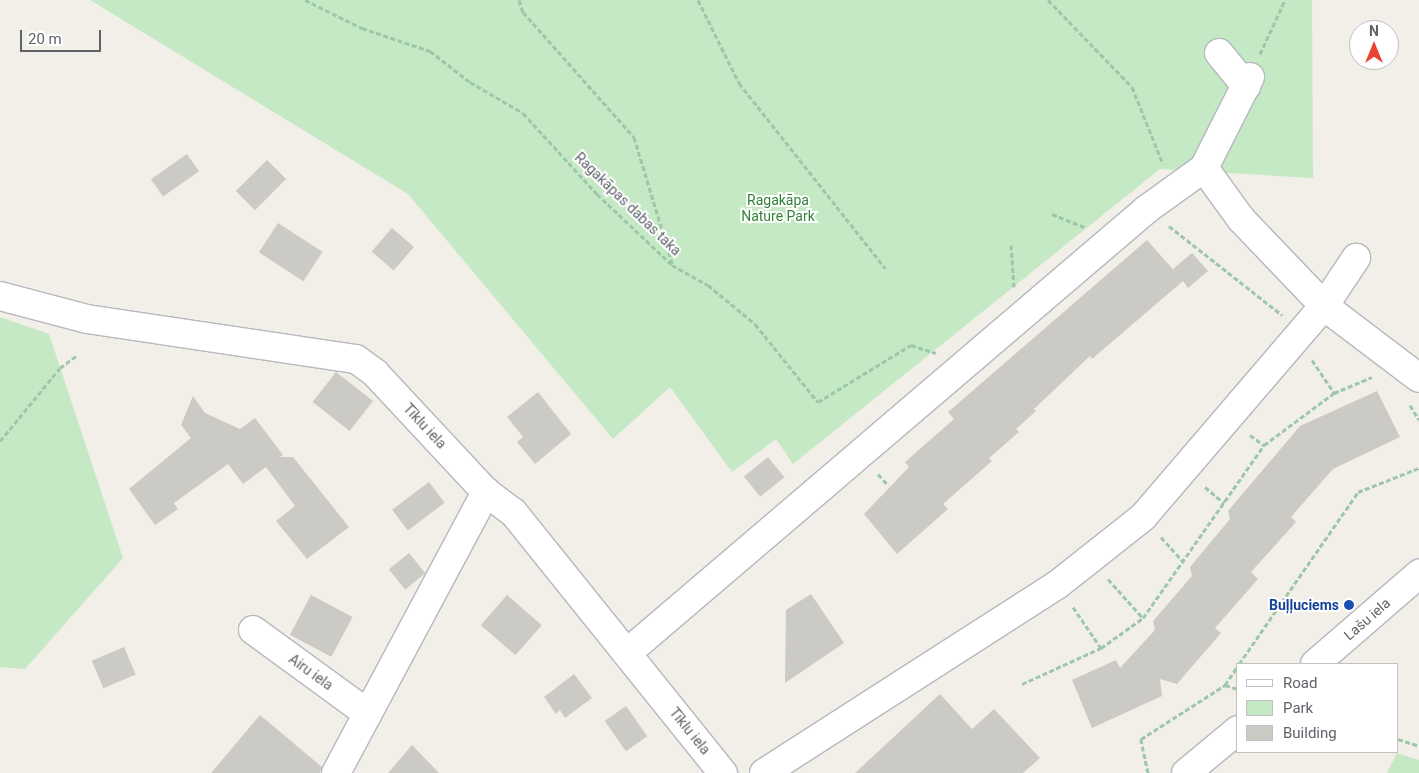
<!DOCTYPE html>
<meta charset="utf-8">
<style>
body{margin:0}
#map{position:relative;width:1419px;height:773px;overflow:hidden;background:#f1efe8;font-family:Roboto,sans-serif}
div>[style]{position:absolute}
.green>*{inset:0;background:#c5e8c5}
.building>*{inset:0;background:#cccac5;transform-origin:0 0}
.path>*{height:3px;margin-top:-1.5px;transform-origin:0;background:repeating-linear-gradient(90deg,#9cc7a9 0 5px,transparent 0 7.5px)}
.roads{filter:drop-shadow(1px 0 #b5b8bc) drop-shadow(-1px 0 #b5b8bc) drop-shadow(0 1px #b5b8bc) drop-shadow(0 -1px #b5b8bc)}
.minor>*{height:28px;margin:-14px;padding:0 14px;transform-origin:14px;border-radius:14px;background:#fff}
.dots>*{width:14px;height:14px;translate:-50% -50%;box-sizing:border-box;border:2px solid #fff;border-radius:50%}
span{translate:-50% -50%;white-space:nowrap;text-align:center;line-height:1.15;-webkit-text-stroke:4px #fff;paint-order:stroke}
.park-label{font-size:14px;color:#348238}
.street-label{font-size:14px;color:#5f6368}
.transit-label{font-size:14px;color:#164399;font-weight:700}
.right{translate:-100% -50%;text-align:right}
.legend{position:absolute;left:1236px;top:663px;width:162px;height:90px;box-sizing:border-box;background:#fff;border:1px solid #bfc1c3;margin:0;padding:6px 9px;list-style:none;font-size:15px;color:#5f6368}
.legend li{display:flex;align-items:center;gap:10px;height:25px}
.legend b{width:25px;border:1px solid #bfc1c3}
.north{position:absolute;left:1349px;top:20px;width:50px;height:50px;box-sizing:border-box;background:#fff;border:1px solid #bfc1c3;border-radius:50%;rotate:0deg;font-size:14px;font-weight:700;line-height:20px;text-align:center;color:#5f6368}
.north::after{content:'';display:block;margin:auto;width:18px;height:22px;background:#ea4335;clip-path:polygon(50% 0,100% 100%,50% 72%,0 100%)}
.scale{position:absolute;left:20px;top:30px;width:81px;height:22px;box-sizing:border-box;border:2px solid #5f6368;border-top:0;padding-left:6px;font-size:15px;line-height:18px;white-space:nowrap;color:#5f6368;-webkit-text-stroke:4px #fff;paint-order:stroke}
</style>
<div id="map">
<div class="green">
<div style="clip-path:polygon(90px 0,1312px 0,1313px 178px,1160px 169px,793px 464px,776px 439px,732px 472px,670px 387px,613px 439px,408px 194px)"></div>
<div style="clip-path:polygon(0 317px,49px 334px,123px 558px,25px 669px,0 667px)"></div>
<div style="clip-path:polygon(1397px 753px,1419px 760px,1419px 773px,1387px 773px)"></div>
</div>
<div class="building">
<div style="left:187px;top:154px;width:21px;height:44px;rotate:55deg"></div>
<div style="left:267px;top:160px;width:27px;height:44px;rotate:45deg"></div>
<div style="left:278px;top:223px;width:53px;height:35px;rotate:33deg"></div>
<div style="left:392px;top:228px;width:29px;height:31px;rotate:41deg"></div>
<div style="clip-path:polygon(1147px 240px,1177px 274px,1173px 269px,1192px 253px,1208px 271px,1188px 288px,1183px 281px,1092px 359px,1090px 356px,1034px 409px,1036px 411px,1016px 429px,1019px 432px,989px 458px,992px 461px,943px 504px,948px 509px,897px 554px,864px 514px,909px 467px,905px 462px,954px 419px,948px 412px)"></div>
<div style="left:336px;top:372px;width:47px;height:38px;rotate:38deg"></div>
<div style="clip-path:polygon(1377px 391px,1400px 437px,1333px 469px,1291px 517px,1296px 522px,1251px 572px,1258px 579px,1215px 628px,1221px 633px,1177px 684px,1160px 679px,1162px 696px,1092px 728px,1072px 680px,1116px 660px,1120px 668px,1155px 630px,1153px 621px,1192px 576px,1190px 567px,1230px 519px,1228px 511px,1300px 426px)"></div>
<div style="clip-path:polygon(538px 392px,571px 434px,535px 464px,517px 442px,523px 437px,507px 417px)"></div>
<div style="clip-path:polygon(193px 396px,205px 413px,240px 429px,255px 418px,283px 455px,280px 457px,293px 457px,349px 527px,307px 559px,276px 521px,295px 506px,266px 467px,243px 484px,228px 464px,174px 503px,178px 509px,155px 525px,129px 489px,191px 438px,181px 425px)"></div>
<div style="left:768px;top:457px;width:26px;height:31px;rotate:51deg"></div>
<div style="left:429px;top:482px;width:26px;height:46px;rotate:53deg"></div>
<div style="left:409px;top:553px;width:26px;height:26px;rotate:51deg"></div>
<div style="clip-path:polygon(811px 594px,844px 643px,785px 683px,786px 610px)"></div>
<div style="left:311px;top:595px;width:47px;height:45px;rotate:28deg"></div>
<div style="left:507px;top:595px;width:46px;height:40px;rotate:41deg"></div>
<div style="left:124px;top:647px;width:30px;height:35px;rotate:67deg"></div>
<div style="clip-path:polygon(574px 674px,592px 698px,565px 718px,560px 710px,556px 714px,544px 697px)"></div>
<div style="clip-path:polygon(940px 694px,972px 729px,994px 709px,1040px 758px,1023px 773px,855px 773px)"></div>
<div style="left:626px;top:706px;width:37px;height:26px;rotate:55deg"></div>
<div style="clip-path:polygon(260px 715px,322px 767px,320px 773px,211px 773px)"></div>
<div style="clip-path:polygon(412px 745px,439px 773px,388px 773px)"></div>
</div>
<div class="path">
<div style="left:305px;top:0;width:64px;rotate:26.2deg"></div>
<div style="left:362px;top:28px;width:72px;rotate:18.7deg"></div>
<div style="left:430px;top:51px;width:51px;rotate:37.8deg"></div>
<div style="left:470px;top:82px;width:61px;rotate:30.3deg"></div>
<div style="left:523px;top:113px;width:110px;rotate:47.6deg"></div>
<div style="left:597px;top:194px;width:103px;rotate:43.4deg"></div>
<div style="left:672px;top:265px;width:41px;rotate:29.1deg"></div>
<div style="left:708px;top:285px;width:61px;rotate:39.7deg"></div>
<div style="left:755px;top:324px;width:100px;rotate:51.1deg"></div>
<div style="left:818px;top:402px;width:109px;rotate:-31.5deg"></div>
<div style="left:911px;top:345px;width:26px;rotate:18deg"></div>
<div style="left:519px;top:0;width:13px;rotate:72deg"></div>
<div style="left:523px;top:12px;width:167px;rotate:48.4deg"></div>
<div style="left:634px;top:137px;width:132px;rotate:73.2deg"></div>
<div style="left:698px;top:0;width:93px;rotate:63.7deg"></div>
<div style="left:739px;top:83px;width:236px;rotate:51.7deg"></div>
<div style="left:1048px;top:0;width:121px;rotate:46deg"></div>
<div style="left:1132px;top:87px;width:83px;rotate:68.1deg"></div>
<div style="left:1260px;top:54px;width:60px;rotate:-65.2deg"></div>
<div style="left:1052px;top:214px;width:35px;rotate:22deg"></div>
<div style="left:1169px;top:226px;width:144px;rotate:38.2deg"></div>
<div style="left:1011px;top:245px;width:42px;rotate:85.9deg"></div>
<div style="left:1312px;top:360px;width:40px;rotate:56deg"></div>
<div style="left:1410px;top:405px;width:17px;rotate:59deg"></div>
<div style="left:1250px;top:435px;width:17px;rotate:36deg"></div>
<div style="left:0;top:441px;width:94px;rotate:-50.6deg"></div>
<div style="left:60px;top:368px;width:21px;rotate:-37deg"></div>
<div style="left:878px;top:474px;width:15px;rotate:48deg"></div>
<div style="left:1205px;top:487px;width:25px;rotate:40deg"></div>
<div style="left:1161px;top:537px;width:31px;rotate:48deg"></div>
<div style="left:1108px;top:579px;width:52px;rotate:48.1deg"></div>
<div style="left:1073px;top:607px;width:50px;rotate:55.7deg"></div>
<div style="left:1239px;top:664px;width:209px;rotate:-55.3deg"></div>
<div style="left:1358px;top:492px;width:66px;rotate:-21.5deg"></div>
<div style="left:1022px;top:684px;width:87px;rotate:-24.5deg"></div>
<div style="left:1101px;top:648px;width:52px;rotate:-35.5deg"></div>
<div style="left:1143px;top:618px;width:211px;rotate:-55deg"></div>
<div style="left:1264px;top:445px;width:87px;rotate:-36.6deg"></div>
<div style="left:1334px;top:393px;width:41px;rotate:-22.8deg"></div>
<div style="left:1225px;top:685px;width:14px;rotate:17deg"></div>
<div style="left:1398px;top:739px;width:22px;rotate:18deg"></div>
<div style="left:1148px;top:773px;width:35px;rotate:-102deg"></div>
<div style="left:1141px;top:739px;width:100px;rotate:-32.7deg"></div>
<div style="left:1225px;top:685px;width:23px;rotate:-56deg"></div>
</div>
<div class="roads">
<div class="minor">
<div style="left:1219px;top:53px;width:43px;rotate:50.7deg"></div>
<div style="left:1204px;top:168px;width:102px;rotate:-63.2deg"></div>
<div style="left:0;top:296px;width:90px;rotate:14.8deg"></div>
<div style="left:87px;top:319px;width:272px;rotate:8.5deg"></div>
<div style="left:356px;top:359px;width:24px;rotate:36deg"></div>
<div style="left:375px;top:373px;width:163px;rotate:47deg"></div>
<div style="left:486px;top:492px;width:34px;rotate:37deg"></div>
<div style="left:513px;top:512px;width:335px;rotate:51.2deg"></div>
<div style="left:253px;top:630px;width:142px;rotate:36.1deg"></div>
<div style="left:627px;top:653px;width:684px;rotate:-40.49deg"></div>
<div style="left:1147px;top:209px;width:70px;rotate:-35.7deg"></div>
<div style="left:1204px;top:168px;width:63px;rotate:54deg"></div>
<div style="left:1241px;top:219px;width:120px;rotate:46.3deg"></div>
<div style="left:1324px;top:306px;width:119px;rotate:37.2deg"></div>
<div style="left:1315px;top:664px;width:138px;rotate:-40.9deg"></div>
<div style="left:336px;top:773px;width:319px;rotate:-61.9deg"></div>
<div style="left:764px;top:773px;width:348px;rotate:-32.7deg"></div>
<div style="left:1057px;top:585px;width:110px;rotate:-38.3deg"></div>
<div style="left:1143px;top:517px;width:278px;rotate:-49.4deg"></div>
<div style="left:1324px;top:306px;width:58px;rotate:-56.3deg"></div>
<div style="left:1186px;top:773px;width:67px;rotate:-39.6deg"></div>
</div>
</div>
<div class="dots">
<div style="left:1349px;top:605px;background:#1a4fb4"></div>
</div>
<div class="park-label">
<span style="left:778px;top:208px">Ragakāpa<br>Nature Park</span>
</div>
<div class="street-label">
<span style="left:628px;top:204px;rotate:44deg">Ragakāpas dabas taka</span>
<span style="left:425px;top:426px;rotate:47deg">Tīklu iela</span>
<span style="left:1367px;top:619px;rotate:-41deg">Lašu iela</span>
<span style="left:311px;top:672px;rotate:36deg">Airu iela</span>
<span style="left:690px;top:731px;rotate:51deg">Tīklu iela</span>
</div>
<div class="transit-label">
<span class="right" style="left:1339px;top:605px">Buļļuciems</span>
</div>
<ul class="legend">
<li><b style="height:6px;background:#fff"></b>Road</li>
<li><b style="height:14px;background:#c5e8c5"></b>Park</li>
<li><b style="height:14px;background:#cccac5"></b>Building</li>
</ul>
<div class="north">N</div>
<div class="scale">20 m</div>
</div>
